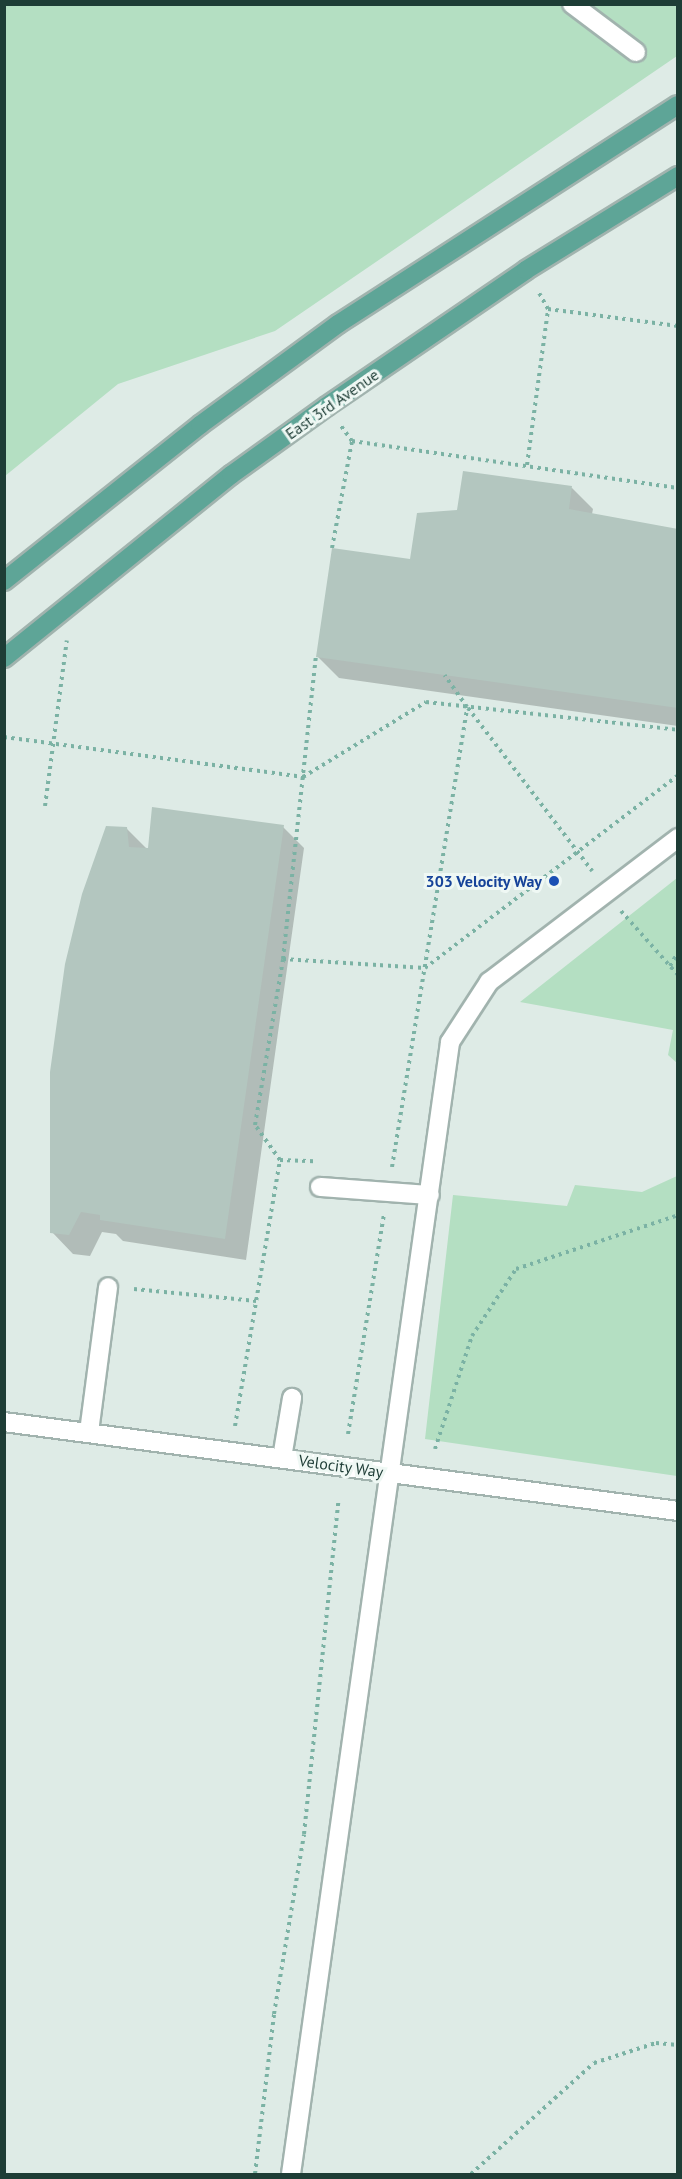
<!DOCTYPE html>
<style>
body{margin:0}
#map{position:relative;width:682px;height:2179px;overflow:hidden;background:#deebe6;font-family:"PT Sans",sans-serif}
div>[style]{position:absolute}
.green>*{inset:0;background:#b4dfc2}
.shadow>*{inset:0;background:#0003}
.building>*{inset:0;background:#b3c6bf}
.path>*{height:4px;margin-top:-2px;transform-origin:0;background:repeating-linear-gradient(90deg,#7bb2a4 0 3px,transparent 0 7.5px)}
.roads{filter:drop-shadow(2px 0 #a1b3ae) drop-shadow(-2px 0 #a1b3ae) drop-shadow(0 2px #a1b3ae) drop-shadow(0 -2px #a1b3ae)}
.lane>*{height:18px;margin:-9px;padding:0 9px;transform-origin:9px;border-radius:9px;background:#fff}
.street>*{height:18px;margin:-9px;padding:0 9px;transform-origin:9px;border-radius:9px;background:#fff}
.primary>*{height:18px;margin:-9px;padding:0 9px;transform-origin:9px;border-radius:9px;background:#5ea597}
.dots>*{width:16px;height:16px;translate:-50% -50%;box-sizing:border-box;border:3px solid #eff8f4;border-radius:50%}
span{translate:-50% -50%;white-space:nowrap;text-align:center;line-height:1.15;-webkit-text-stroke:6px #eff8f4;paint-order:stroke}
.street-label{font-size:16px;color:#1e3d36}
.transit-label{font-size:16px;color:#164399;font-weight:700}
.right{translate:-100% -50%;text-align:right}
.frame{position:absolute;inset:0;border:6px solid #1e3d36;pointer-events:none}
</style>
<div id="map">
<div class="green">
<div style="clip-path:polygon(5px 5px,677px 5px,677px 56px,275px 331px,118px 384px,5px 476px)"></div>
<div style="clip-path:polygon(677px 878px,677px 1063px,668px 1055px,673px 1030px,520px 1002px)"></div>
<div style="clip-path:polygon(677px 1176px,677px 1476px,425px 1439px,453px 1195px,567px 1206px,575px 1185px,642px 1192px)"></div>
</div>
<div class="shadow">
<div style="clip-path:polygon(572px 488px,593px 509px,592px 514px,678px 530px,678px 726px,339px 678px,317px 656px,458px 511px)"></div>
<div style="clip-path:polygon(283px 827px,304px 848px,246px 1260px,123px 1241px,116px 1234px,102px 1232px,90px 1256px,73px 1254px,52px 1232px,126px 828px,149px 851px)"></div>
</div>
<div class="building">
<div style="clip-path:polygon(463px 471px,572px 486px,569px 509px,678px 529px,678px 708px,316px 657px,332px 548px,410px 559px,417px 513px,457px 510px)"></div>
<div style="clip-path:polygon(152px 807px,284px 825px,225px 1239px,100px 1220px,100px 1215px,81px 1212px,69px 1235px,50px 1233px,50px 1072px,65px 964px,82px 894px,106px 826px,127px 827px,129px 847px,148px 848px)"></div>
</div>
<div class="path">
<div style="left:548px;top:309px;width:131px;rotate:7.5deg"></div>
<div style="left:352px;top:441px;width:329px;rotate:8.2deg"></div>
<div style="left:527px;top:465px;width:157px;rotate:-82.3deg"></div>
<div style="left:548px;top:309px;width:21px;rotate:-119deg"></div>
<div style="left:332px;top:548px;width:109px;rotate:-79.4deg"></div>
<div style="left:352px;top:441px;width:19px;rotate:-126deg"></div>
<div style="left:468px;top:708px;width:205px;rotate:52.7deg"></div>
<div style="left:4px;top:737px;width:302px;rotate:7.6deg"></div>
<div style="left:303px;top:777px;width:144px;rotate:-31.4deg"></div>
<div style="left:426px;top:702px;width:254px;rotate:6.3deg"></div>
<div style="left:45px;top:806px;width:167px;rotate:-82.5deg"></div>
<div style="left:621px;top:911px;width:86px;rotate:48.3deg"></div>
<div style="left:283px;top:959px;width:142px;rotate:3.6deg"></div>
<div style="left:425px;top:968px;width:318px;rotate:-37.3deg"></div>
<div style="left:670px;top:966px;width:16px;rotate:-60deg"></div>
<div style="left:280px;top:1160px;width:43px;rotate:-125.5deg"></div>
<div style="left:255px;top:1125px;width:168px;rotate:-80.4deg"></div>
<div style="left:283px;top:959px;width:304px;rotate:-83.8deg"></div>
<div style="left:392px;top:1167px;width:466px;rotate:-80.7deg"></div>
<div style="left:467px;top:707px;width:39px;rotate:-125deg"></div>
<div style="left:134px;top:1289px;width:123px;rotate:5.6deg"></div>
<div style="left:235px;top:1426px;width:270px;rotate:-80.4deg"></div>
<div style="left:280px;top:1160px;width:34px;rotate:2deg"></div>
<div style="left:348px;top:1434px;width:222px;rotate:-80.7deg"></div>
<div style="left:435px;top:1449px;width:119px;rotate:-71.9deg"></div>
<div style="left:472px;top:1336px;width:80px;rotate:-56.7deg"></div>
<div style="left:516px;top:1269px;width:171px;rotate:-18.4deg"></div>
<div style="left:255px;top:2174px;width:161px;rotate:-83.2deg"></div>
<div style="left:274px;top:2014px;width:182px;rotate:-80.5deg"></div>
<div style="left:304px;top:1834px;width:333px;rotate:-84.1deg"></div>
<div style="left:471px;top:2174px;width:166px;rotate:-42.1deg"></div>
<div style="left:594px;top:2063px;width:65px;rotate:-17.9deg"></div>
<div style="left:656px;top:2043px;width:22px;rotate:5deg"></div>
</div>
<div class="roads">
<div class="lane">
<div style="left:572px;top:4px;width:80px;rotate:36.9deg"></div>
<div style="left:320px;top:1187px;width:110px;rotate:4.2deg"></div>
<div style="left:89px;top:1432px;width:146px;rotate:-82.5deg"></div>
<div style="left:282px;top:1458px;width:61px;rotate:-80.5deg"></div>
<div style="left:291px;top:2174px;width:1143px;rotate:-82deg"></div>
<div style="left:450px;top:1042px;width:72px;rotate:-57deg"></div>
<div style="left:489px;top:982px;width:238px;rotate:-37.3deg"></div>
</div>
<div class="street">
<div style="left:4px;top:1422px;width:680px;rotate:7.52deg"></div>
</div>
<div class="primary">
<div style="left:4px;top:581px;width:251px;rotate:-38.5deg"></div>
<div style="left:200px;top:425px;width:171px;rotate:-36.2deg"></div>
<div style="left:338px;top:324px;width:404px;rotate:-32.8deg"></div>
<div style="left:4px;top:658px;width:292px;rotate:-38.9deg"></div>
<div style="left:231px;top:475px;width:118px;rotate:-35.7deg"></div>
<div style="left:327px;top:406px;width:241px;rotate:-34.3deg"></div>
<div style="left:526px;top:270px;width:179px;rotate:-31.7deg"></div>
</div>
</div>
<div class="dots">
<div style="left:554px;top:881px;background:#1a4fb4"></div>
</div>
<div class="street-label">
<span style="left:332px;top:404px;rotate:-35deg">East 3rd Avenue</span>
<span style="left:341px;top:1466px;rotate:8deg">Velocity Way</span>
</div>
<div class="transit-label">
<span class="right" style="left:542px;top:881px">303 Velocity Way</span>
</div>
<div class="frame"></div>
</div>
